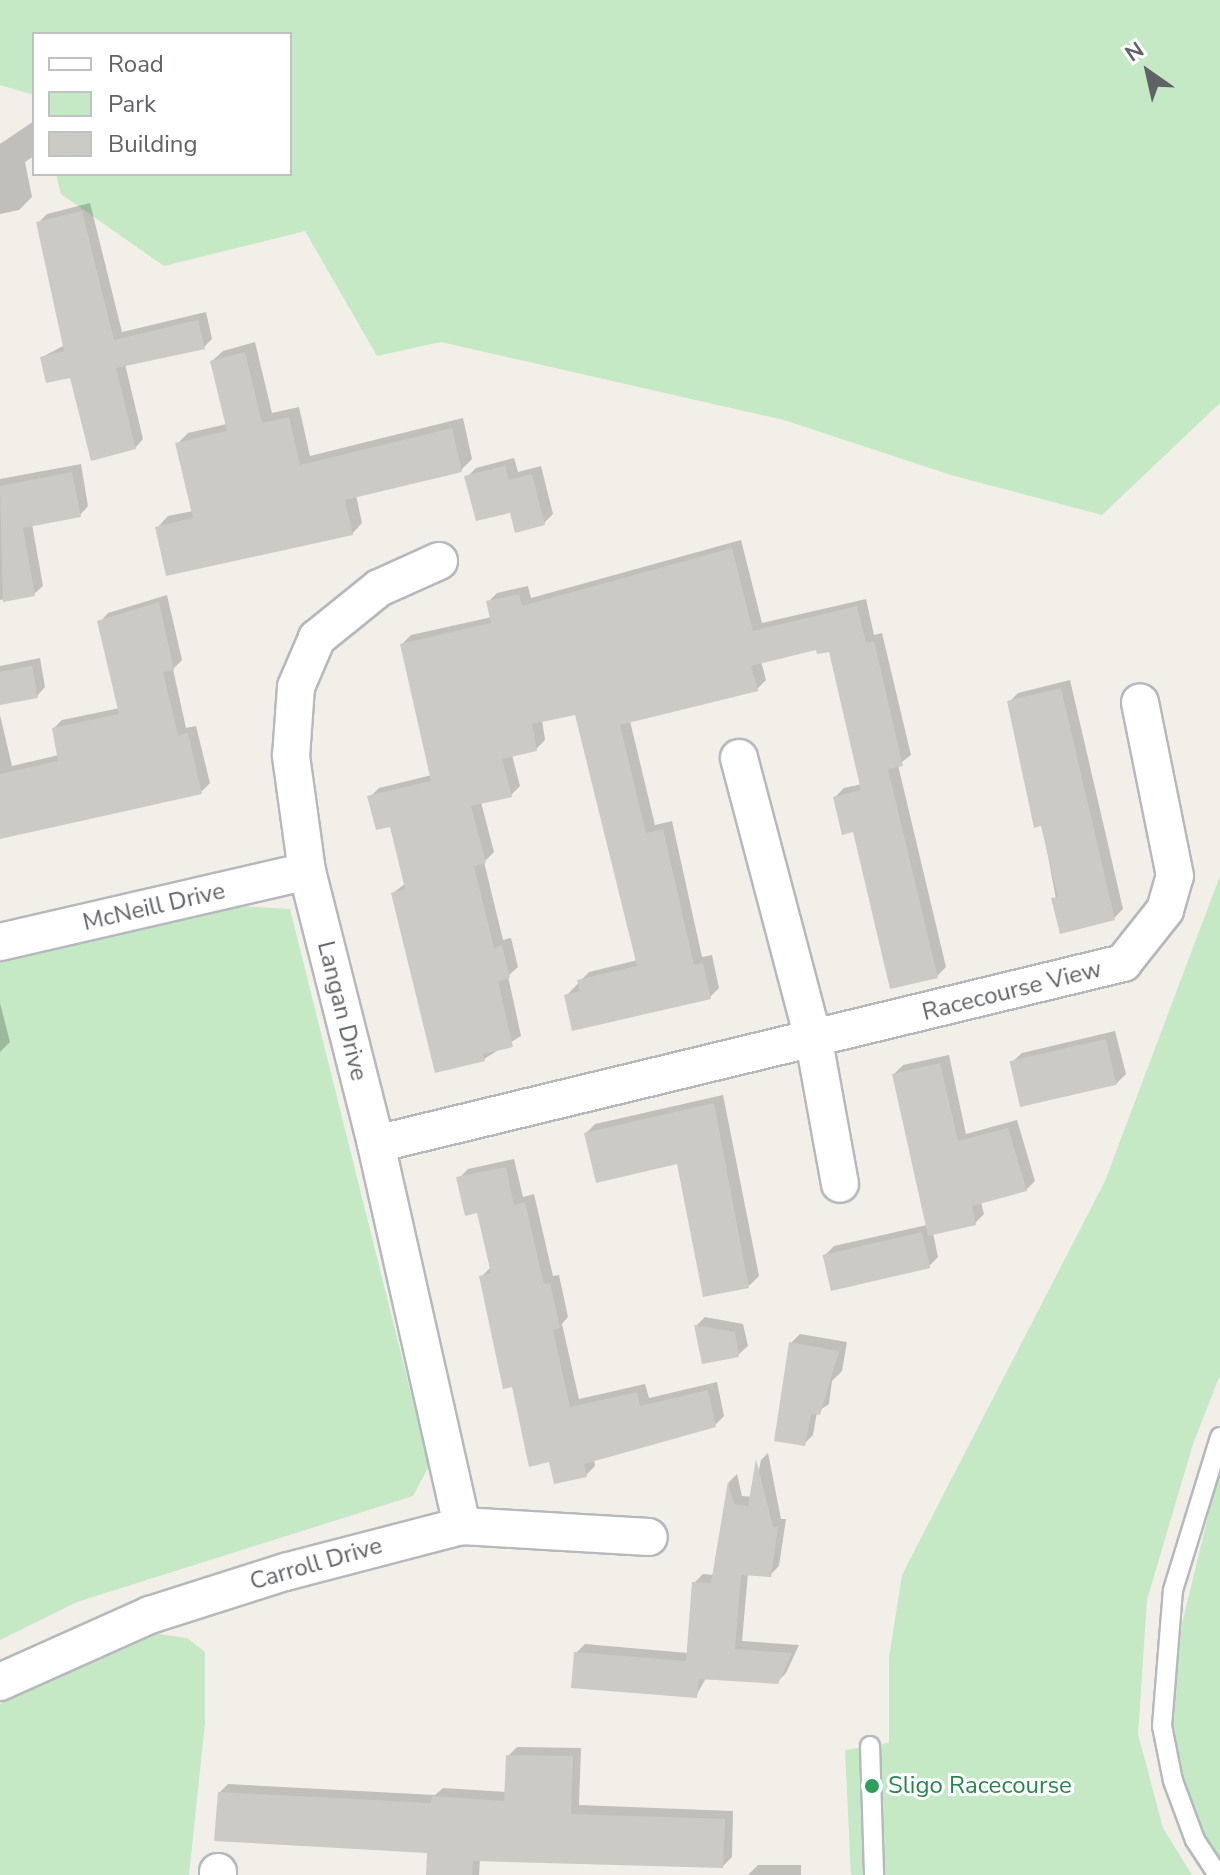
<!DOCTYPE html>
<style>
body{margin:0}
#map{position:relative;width:1220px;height:1875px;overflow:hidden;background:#f1efe8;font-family:"Nunito Sans",sans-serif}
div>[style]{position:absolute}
.green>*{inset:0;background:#c5e8c5}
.shadow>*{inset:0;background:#0003}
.building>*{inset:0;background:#cccac5;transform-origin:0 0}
.roads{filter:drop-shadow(2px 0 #b5b8bc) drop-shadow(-2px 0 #b5b8bc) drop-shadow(0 2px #b5b8bc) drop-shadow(0 -2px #b5b8bc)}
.service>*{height:18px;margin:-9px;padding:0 9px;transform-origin:9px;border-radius:9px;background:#fff}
.minor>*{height:36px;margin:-18px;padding:0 18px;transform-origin:18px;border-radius:18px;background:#fff}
.dots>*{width:22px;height:22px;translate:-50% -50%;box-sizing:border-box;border:4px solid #fff;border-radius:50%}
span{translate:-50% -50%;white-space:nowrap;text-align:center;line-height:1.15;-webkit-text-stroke:6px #fff;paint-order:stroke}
.street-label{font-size:24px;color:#5f6368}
.leisure-label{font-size:24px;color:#27864d}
.left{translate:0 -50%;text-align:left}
.legend{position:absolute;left:32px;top:32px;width:260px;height:144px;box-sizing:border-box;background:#fff;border:2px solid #bfc1c3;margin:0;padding:10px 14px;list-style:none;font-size:24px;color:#5f6368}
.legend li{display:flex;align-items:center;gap:16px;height:40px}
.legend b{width:40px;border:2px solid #bfc1c3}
.north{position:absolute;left:1108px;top:32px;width:80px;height:80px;-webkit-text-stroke:6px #fff;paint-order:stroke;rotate:326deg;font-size:22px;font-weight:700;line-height:32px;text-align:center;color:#5f6368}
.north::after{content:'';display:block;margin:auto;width:28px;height:36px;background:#5f6368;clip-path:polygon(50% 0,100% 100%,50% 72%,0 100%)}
</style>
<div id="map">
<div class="green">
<div style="clip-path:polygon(0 0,1220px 0,1220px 403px,1102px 515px,951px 475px,784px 420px,441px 342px,377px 356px,305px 231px,164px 266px,61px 194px,56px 174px,290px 174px,290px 34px,34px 34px,34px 95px,0 85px)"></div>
<div style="clip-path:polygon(1220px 876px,1220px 1375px,1193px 1444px,1147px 1600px,1138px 1734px,1163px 1828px,1192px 1875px,851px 1875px,845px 1750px,889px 1743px,889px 1658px,902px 1575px,1105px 1181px)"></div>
<div style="clip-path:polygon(237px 906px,290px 909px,429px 1466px,413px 1496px,77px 1602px,0 1640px,0 960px)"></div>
<div style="clip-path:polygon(1220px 1467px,1220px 1864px,1198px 1826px,1180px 1778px,1172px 1719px,1182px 1624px)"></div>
<div style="clip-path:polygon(158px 1634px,187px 1638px,205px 1652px,205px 1723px,189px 1875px,0 1875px,0 1704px)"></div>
</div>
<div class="shadow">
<div style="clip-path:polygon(34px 121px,34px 156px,25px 162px,32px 197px,19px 210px,0 214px,0 144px)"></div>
<div style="clip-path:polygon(90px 203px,122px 332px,206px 312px,212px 339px,204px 347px,125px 364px,143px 439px,135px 448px,72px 376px,42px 357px,65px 345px,38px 223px,47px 214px)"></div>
<div style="clip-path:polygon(255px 342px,272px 413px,299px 407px,310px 456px,463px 418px,472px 459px,461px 470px,356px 495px,362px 523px,352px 534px,158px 527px,168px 516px,193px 511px,177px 444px,188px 433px,227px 424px,212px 361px,223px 351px)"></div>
<div style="clip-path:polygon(514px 458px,518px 472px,541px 466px,553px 514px,544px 523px,511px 511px,467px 477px,476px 468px)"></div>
<div style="clip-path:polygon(81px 464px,88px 506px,80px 515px,32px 524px,43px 586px,34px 594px,0 600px,0 479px)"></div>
<div style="clip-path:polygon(741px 540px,762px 623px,866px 599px,874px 635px,882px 633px,911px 755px,898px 765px,946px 967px,937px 976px,835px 797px,844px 788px,862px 784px,830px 649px,817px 647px,761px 661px,766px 680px,757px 689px,630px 721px,655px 825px,672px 821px,702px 957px,712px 955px,719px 988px,710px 997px,566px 996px,589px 972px,638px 960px,577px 713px,542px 720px,545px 740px,536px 749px,512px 755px,520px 786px,511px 795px,481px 802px,494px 852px,484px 862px,503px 940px,511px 938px,518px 967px,508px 976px,521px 1036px,484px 1059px,393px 893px,406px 883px,391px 825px,370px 797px,379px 788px,432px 775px,402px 644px,411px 635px,492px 617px,488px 602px,497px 593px,528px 586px,531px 598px)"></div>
<div style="clip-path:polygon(167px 595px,182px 660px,173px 669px,186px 728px,196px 726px,210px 783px,201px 792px,0 837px,0 715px,12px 766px,59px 755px,54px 728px,62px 720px,120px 708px,100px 622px,108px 613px)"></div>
<div style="clip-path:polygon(40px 658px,45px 687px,37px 696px,0 703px,0 666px)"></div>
<div style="clip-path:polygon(1070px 680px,1123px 909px,1114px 918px,1062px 931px,1042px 824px,1009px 702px,1018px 693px)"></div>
<div style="clip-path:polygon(0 1003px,10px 1042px,0 1052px)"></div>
<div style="clip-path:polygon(1115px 1031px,1126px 1074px,1116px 1084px,1012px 1062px,1022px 1053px)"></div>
<div style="clip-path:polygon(949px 1055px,966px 1134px,1017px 1120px,1035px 1181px,1026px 1190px,981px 1202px,984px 1214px,975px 1223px,933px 1233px,938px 1257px,929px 1266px,825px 1255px,834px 1246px,927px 1225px,894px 1074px,903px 1065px)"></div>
<div style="clip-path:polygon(723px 1095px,759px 1276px,750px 1285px,704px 1294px,679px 1161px,586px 1133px,595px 1124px)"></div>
<div style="clip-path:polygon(514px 1159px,523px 1197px,534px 1194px,553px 1276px,559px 1275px,568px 1317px,562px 1324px,579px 1399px,645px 1384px,649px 1398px,717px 1382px,724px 1416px,715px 1425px,594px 1459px,595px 1466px,586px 1475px,551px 1460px,514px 1384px,481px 1277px,490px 1268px,479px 1211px,459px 1178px,468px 1169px)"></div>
<div style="clip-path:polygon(705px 1317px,743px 1324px,748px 1346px,738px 1355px,696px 1326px)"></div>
<div style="clip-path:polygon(800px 1334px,847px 1342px,842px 1371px,832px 1381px,829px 1404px,817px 1412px,813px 1435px,804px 1444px,791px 1343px)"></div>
<div style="clip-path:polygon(768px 1453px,781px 1519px,786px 1519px,779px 1566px,770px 1575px,748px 1573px,742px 1641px,799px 1645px,786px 1673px,777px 1682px,706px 1678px,696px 1696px,576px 1653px,585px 1644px,688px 1653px,694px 1583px,703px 1574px,714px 1575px,729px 1482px,737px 1474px,742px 1496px,753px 1497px,761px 1460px)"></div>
<div style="clip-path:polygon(517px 1747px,581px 1748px,579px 1805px,733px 1811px,732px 1857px,723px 1866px,480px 1859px,479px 1875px,428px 1875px,430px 1851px,219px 1793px,228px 1784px,435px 1795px,443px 1788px,507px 1792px,508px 1756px)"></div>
<div style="clip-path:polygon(758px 1865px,801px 1865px,801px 1875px,748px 1875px)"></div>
</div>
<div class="building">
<div style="clip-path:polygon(82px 211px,114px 340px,198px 320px,205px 349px,116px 368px,136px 449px,91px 461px,70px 378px,46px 383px,40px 357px,64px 351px,36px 222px)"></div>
<div style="clip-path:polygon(245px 352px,262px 423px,289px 417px,300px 465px,452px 428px,462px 472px,345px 500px,353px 535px,166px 576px,155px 527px,193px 518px,175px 443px,227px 431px,210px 361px)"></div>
<div style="clip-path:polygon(505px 466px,509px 480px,532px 474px,545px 525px,515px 533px,510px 513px,476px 521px,464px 476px)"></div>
<div style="clip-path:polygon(72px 472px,81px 517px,23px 528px,35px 596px,3px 602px,0 486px)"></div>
<div style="clip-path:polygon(732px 548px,753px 631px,857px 606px,866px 643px,874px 641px,903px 766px,888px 769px,938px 978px,890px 989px,853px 832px,842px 835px,833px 797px,861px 790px,829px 652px,817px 654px,816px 650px,751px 666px,758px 691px,620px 725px,646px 833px,663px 829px,694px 965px,703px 963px,711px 999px,572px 1031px,564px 995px,580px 991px,577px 980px,637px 966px,575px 715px,532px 724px,537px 751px,502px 759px,512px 797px,471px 806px,486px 863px,474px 866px,494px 948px,502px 945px,510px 978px,498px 981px,513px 1047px,483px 1054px,485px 1061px,435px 1073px,391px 893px,405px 889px,390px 827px,376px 830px,367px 796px,431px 781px,400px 644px,491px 623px,486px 601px,519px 594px,522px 606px)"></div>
<div style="clip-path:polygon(159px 602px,174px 670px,163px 672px,178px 735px,188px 733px,202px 794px,0 839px,0 774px,58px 761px,52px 728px,119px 714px,97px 621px)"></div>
<div style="clip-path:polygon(32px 666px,38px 698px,0 705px,0 672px)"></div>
<div style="clip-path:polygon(1061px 688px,1115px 920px,1060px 934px,1051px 898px,1058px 897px,1041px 826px,1034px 828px,1007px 701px)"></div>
<div style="left:1106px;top:1039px;width:47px;height:99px;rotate:77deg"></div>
<div style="clip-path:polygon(940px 1063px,958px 1141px,1008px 1128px,1027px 1191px,972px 1206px,976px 1225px,928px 1236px,892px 1074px)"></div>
<div style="clip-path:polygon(714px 1103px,749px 1288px,703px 1297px,677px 1164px,596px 1183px,584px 1133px)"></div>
<div style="clip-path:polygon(506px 1167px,514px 1205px,525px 1202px,544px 1284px,550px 1283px,560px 1328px,553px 1330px,570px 1407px,637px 1392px,640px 1406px,708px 1390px,716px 1427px,584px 1464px,587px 1477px,554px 1484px,549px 1462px,529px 1467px,512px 1387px,503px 1389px,479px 1276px,491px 1273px,477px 1213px,465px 1216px,456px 1177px)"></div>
<div style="left:922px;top:1232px;width:37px;height:102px;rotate:77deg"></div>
<div style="clip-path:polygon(694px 1325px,735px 1332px,739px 1357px,702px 1364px)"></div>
<div style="clip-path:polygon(789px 1342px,839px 1351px,820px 1415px,811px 1414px,805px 1446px,774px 1441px)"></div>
<div style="clip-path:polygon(756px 1459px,773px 1527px,778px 1527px,771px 1577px,741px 1575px,735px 1649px,792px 1653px,778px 1684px,699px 1679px,697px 1698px,571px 1688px,574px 1652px,686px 1661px,692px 1582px,711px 1583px,728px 1481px,734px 1504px,748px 1506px,746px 1518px)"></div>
<div style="clip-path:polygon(506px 1755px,573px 1756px,571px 1814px,725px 1819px,723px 1868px,473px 1861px,472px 1875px,426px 1875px,427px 1853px,214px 1841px,218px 1792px,431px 1803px,432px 1796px,504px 1801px)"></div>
</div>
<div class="roads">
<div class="service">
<div style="left:870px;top:1746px;width:129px;rotate:88.2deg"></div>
<div style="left:1218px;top:1875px;width:42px;rotate:-123.3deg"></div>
<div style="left:1195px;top:1840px;width:63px;rotate:-110.4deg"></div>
<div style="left:1173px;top:1781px;width:56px;rotate:-101.3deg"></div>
<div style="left:1162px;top:1726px;width:136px;rotate:-85.4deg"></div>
<div style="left:1173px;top:1590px;width:160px;rotate:-72.9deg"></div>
</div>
<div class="minor">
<div style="left:439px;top:561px;width:66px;rotate:155.8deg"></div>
<div style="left:379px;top:588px;width:80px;rotate:141.1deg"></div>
<div style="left:317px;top:638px;width:53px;rotate:113.2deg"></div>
<div style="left:296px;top:687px;width:69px;rotate:94.1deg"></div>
<div style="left:291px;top:756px;width:116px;rotate:82.1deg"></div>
<div style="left:307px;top:871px;width:282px;rotate:75.8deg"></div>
<div style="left:376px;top:1144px;width:392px;rotate:77.3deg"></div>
<div style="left:739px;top:758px;width:293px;rotate:75.2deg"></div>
<div style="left:814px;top:1041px;width:145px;rotate:79.7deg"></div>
<div style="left:0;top:942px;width:315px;rotate:-13deg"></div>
<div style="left:376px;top:1144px;width:769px;rotate:-13.62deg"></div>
<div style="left:1123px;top:963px;width:68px;rotate:-51.6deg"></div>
<div style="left:1165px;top:910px;width:35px;rotate:-74deg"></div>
<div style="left:1175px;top:876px;width:177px;rotate:-101.4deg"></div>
<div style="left:0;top:1682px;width:164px;rotate:-24.1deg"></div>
<div style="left:150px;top:1615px;width:142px;rotate:-17.7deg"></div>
<div style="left:285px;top:1572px;width:183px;rotate:-14.6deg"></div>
<div style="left:462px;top:1526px;width:187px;rotate:3.4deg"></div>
<div style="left:218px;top:1875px;width:3px;rotate:-90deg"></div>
</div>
</div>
<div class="dots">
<div style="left:872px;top:1786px;background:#2e9e5b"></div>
</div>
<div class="street-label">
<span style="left:154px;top:907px;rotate:-13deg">McNeill Drive</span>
<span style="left:1012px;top:991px;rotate:-14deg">Racecourse View</span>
<span style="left:342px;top:1011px;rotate:76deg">Langan Drive</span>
<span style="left:316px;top:1564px;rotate:-16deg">Carroll Drive</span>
</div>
<div class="leisure-label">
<span class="left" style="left:888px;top:1786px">Sligo Racecourse</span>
</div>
<ul class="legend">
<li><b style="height:10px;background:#fff"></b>Road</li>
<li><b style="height:22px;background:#c5e8c5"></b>Park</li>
<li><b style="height:22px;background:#cccac5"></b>Building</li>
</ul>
<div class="north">N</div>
</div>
